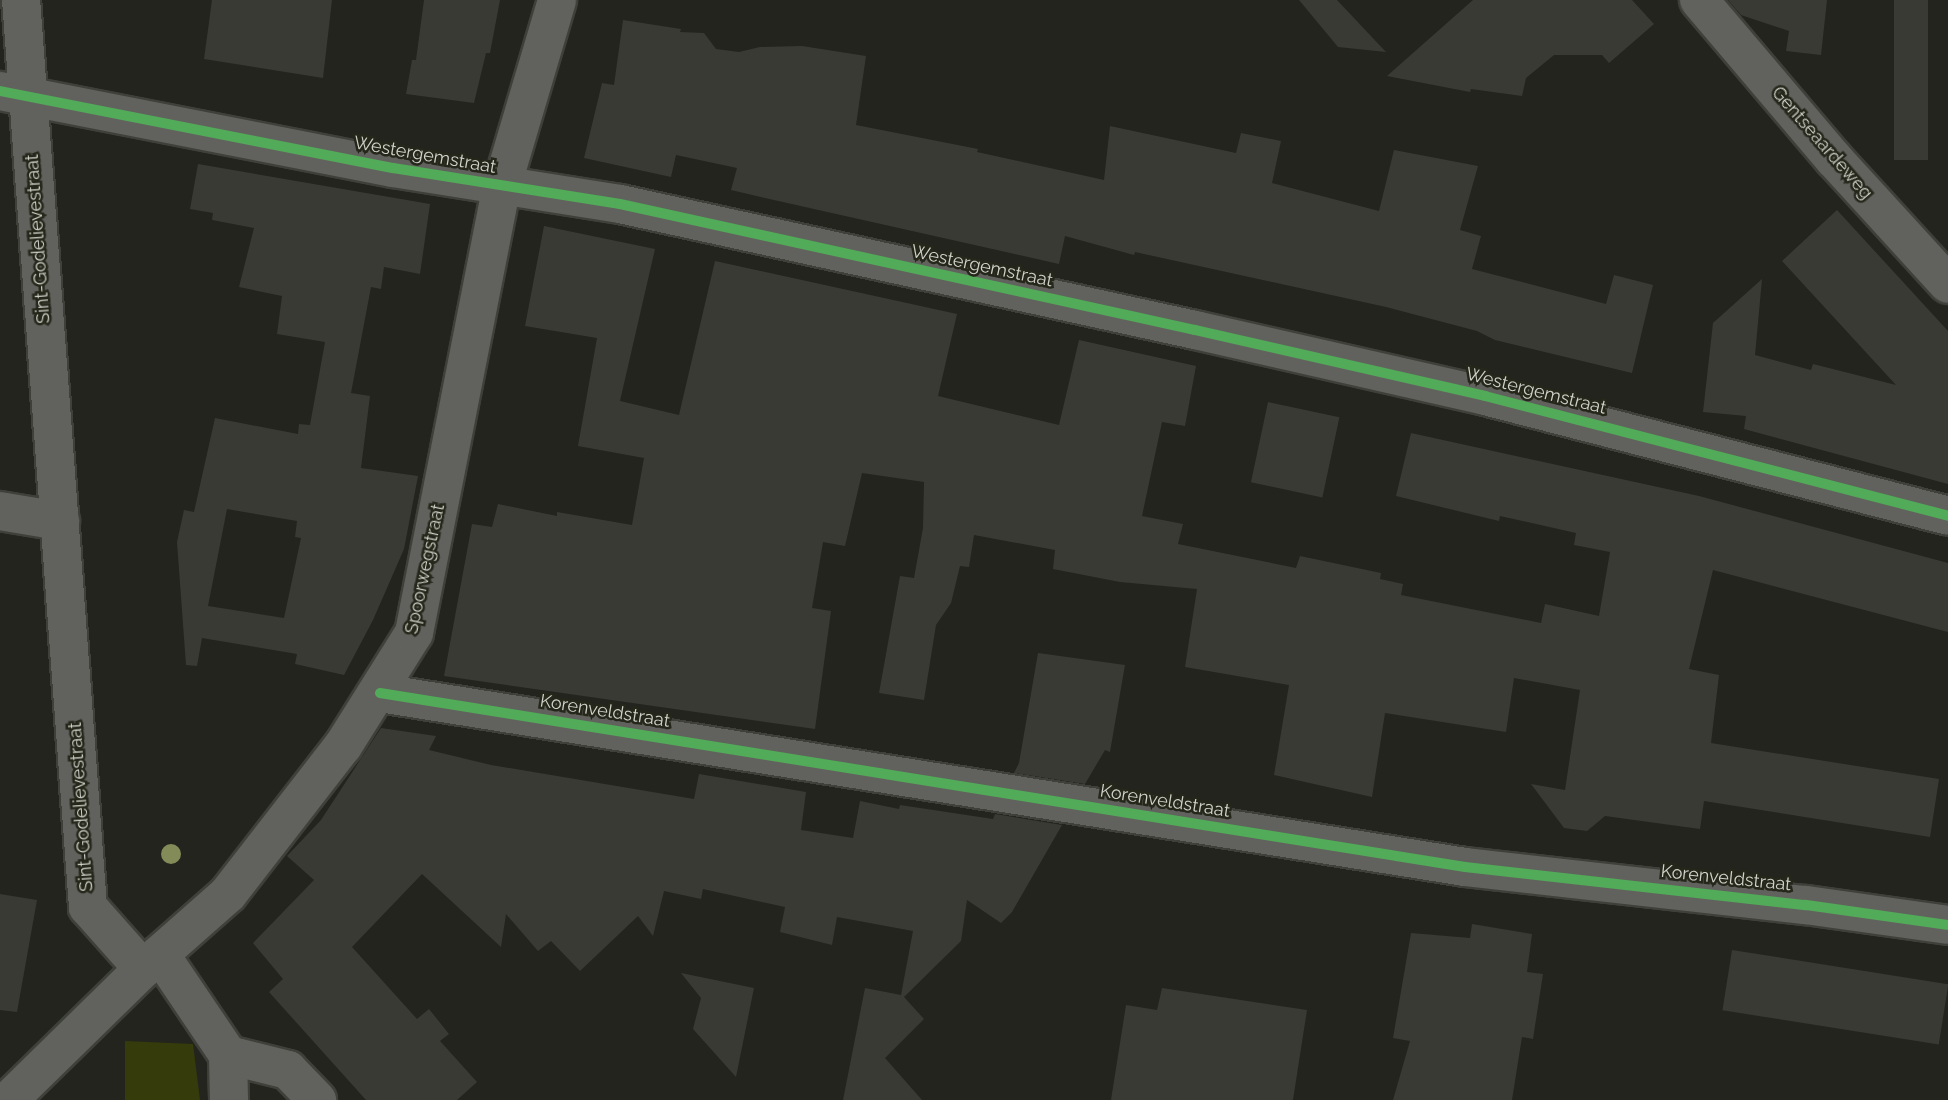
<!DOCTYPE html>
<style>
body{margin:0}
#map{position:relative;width:1948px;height:1100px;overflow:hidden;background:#23241e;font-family:Raleway,sans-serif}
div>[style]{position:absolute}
.green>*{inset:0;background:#363b0b}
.building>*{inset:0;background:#393a34;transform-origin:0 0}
.roads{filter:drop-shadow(2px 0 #3f403a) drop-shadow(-2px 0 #3f403a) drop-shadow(0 2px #3f403a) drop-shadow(0 -2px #3f403a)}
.minor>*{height:38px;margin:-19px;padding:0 19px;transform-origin:19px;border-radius:19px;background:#61625d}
.cycleway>*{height:10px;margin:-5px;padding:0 5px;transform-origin:5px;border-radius:5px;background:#51ab58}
.trees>*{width:20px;height:20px;margin:-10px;border-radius:50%;background:#838b58}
span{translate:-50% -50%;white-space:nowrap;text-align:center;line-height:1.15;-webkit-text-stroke:5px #25271b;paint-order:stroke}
.street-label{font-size:18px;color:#d1d2ca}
</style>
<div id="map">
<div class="green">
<div style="clip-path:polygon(125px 1041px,193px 1044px,200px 1100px,125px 1100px)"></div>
</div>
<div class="building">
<div style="clip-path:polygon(212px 0,332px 0,323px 78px,204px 59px)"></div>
<div style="clip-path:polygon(424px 0,500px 0,490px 53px,486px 53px,474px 103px,406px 94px,412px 60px,416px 60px)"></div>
<div style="clip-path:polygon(1299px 0,1337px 0,1386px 52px,1338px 47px)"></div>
<div style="clip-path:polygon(1473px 0,1632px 0,1654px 24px,1609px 63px,1602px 55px,1554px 55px,1526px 78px,1522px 96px,1471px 89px,1470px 92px,1387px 76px)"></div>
<div style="clip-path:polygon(1728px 0,1827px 0,1821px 55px,1786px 51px,1789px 31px,1741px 15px)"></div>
<div style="left:1894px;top:0;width:34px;height:160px"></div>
<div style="clip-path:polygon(623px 20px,681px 29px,680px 32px,704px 33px,716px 49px,739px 52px,760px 47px,802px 46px,866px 56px,856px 125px,978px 149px,977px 152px,1104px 180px,1110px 126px,1236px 153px,1241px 133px,1281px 141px,1272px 183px,1379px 211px,1394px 150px,1478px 166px,1460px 230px,1481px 236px,1472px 269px,1606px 304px,1614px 275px,1653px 285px,1632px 373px,1495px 340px,1477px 331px,1386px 307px,1135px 252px,1134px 255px,1065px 236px,1059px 264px,765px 198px,731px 190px,737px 168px,676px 155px,671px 177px,584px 158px,602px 83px,614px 85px)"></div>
<div style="clip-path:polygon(evenodd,198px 164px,430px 204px,420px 274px,384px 267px,381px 289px,371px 287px,351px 393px,370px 396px,361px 468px,418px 476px,404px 549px,373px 620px,344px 675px,295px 664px,297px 654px,202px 638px,197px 666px,186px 665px,177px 542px,184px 510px,194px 512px,215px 418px,298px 434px,299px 424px,310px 425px,325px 342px,277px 334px,282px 296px,239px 287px,254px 228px,212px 220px,213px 213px,190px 209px,198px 164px,227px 509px,297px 521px,295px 537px,301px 538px,284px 618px,208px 606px,227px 509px)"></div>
<div style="clip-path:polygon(1837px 210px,1948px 331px,1948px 484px,1744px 429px,1746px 416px,1703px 412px,1713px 323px,1762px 279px,1755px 355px,1811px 370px,1813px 364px,1896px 385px,1782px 261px)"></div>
<div style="clip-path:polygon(544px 226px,655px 249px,620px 401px,679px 415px,715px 261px,957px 314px,938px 396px,1059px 425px,1079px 340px,1196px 366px,1185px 426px,1162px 422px,1142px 516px,1183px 524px,1178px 544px,1296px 568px,1300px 556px,1381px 573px,1380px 579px,1403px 584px,1401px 595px,1541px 623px,1545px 604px,1599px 616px,1610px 552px,1574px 545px,1576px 533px,1500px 516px,1499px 521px,1396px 496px,1411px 433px,1699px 496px,1948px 563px,1948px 632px,1713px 570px,1689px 669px,1719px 675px,1711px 743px,1939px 779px,1930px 837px,1704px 801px,1700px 829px,1605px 816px,1587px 831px,1564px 828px,1531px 784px,1565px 790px,1580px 690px,1514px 678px,1506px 732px,1385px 713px,1372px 797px,1274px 775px,1289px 685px,1185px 667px,1197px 589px,1120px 582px,1053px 569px,1055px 550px,974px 535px,969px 567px,960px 566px,951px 603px,936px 625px,924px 700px,879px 693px,900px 576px,914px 578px,923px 528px,924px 482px,862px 473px,845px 546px,823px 542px,812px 608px,831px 611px,815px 729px,444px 676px,472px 524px,492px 527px,498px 504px,557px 516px,557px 512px,632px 525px,644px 458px,578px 446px,597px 338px,525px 326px)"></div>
<div style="left:1268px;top:402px;width:73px;height:82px;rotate:12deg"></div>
<div style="clip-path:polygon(1038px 653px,1125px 665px,1110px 752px,1105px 750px,1085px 784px,1014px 773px,1019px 763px)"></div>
<div style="clip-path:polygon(381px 728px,436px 736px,429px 750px,491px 765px,694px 799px,699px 774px,806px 792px,801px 830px,853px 838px,860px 801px,899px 809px,900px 805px,993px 819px,995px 814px,1062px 825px,1012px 912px,1001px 923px,967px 900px,961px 941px,904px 997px,924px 1019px,885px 1058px,922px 1100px,843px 1100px,865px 988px,901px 995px,913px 931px,837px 917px,832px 945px,780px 932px,785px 907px,703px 889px,701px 899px,664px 891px,653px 936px,638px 916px,580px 971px,551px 941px,538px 951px,506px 914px,501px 947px,422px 874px,352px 947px,417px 1019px,429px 1009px,449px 1034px,440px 1041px,477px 1082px,457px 1100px,366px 1100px,269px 992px,283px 979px,253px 943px,314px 880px,287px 856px,321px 820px)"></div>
<div style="clip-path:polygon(0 894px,37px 900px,17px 1012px,0 1010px)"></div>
<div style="clip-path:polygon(1472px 924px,1532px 934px,1527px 972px,1543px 974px,1533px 1039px,1522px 1037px,1512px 1100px,1393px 1100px,1410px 1041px,1393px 1038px,1411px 933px,1470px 938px)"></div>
<div style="left:1732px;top:950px;width:219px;height:61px;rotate:9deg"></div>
<div style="clip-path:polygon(681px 973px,754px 988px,736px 1077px,693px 1029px,701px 998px)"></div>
<div style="clip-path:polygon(1162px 988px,1307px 1010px,1293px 1100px,1111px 1100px,1126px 1005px,1157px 1010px)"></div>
</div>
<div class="roads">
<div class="minor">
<div style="left:1699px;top:0;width:209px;rotate:49.7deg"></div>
<div style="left:1834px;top:159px;width:169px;rotate:47.6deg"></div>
<div style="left:0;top:91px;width:400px;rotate:11.1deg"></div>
<div style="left:393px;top:168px;width:230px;rotate:9deg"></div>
<div style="left:620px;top:204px;width:589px;rotate:12.36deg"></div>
<div style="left:1195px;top:330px;width:297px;rotate:12.8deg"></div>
<div style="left:1485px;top:396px;width:478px;rotate:14.5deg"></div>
<div style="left:0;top:511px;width:61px;rotate:9.5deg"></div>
<div style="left:380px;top:693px;width:1099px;rotate:9.11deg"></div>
<div style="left:1465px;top:867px;width:343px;rotate:6.4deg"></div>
<div style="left:1806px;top:905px;width:143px;rotate:8deg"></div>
<div style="left:160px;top:954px;width:122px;rotate:56deg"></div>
<div style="left:228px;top:1055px;width:45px;rotate:88.7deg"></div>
<div style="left:143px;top:969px;width:113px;rotate:-41.4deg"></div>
<div style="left:228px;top:894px;width:187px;rotate:-52.2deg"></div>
<div style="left:343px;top:746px;width:133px;rotate:-57.9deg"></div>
<div style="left:414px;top:633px;width:456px;rotate:-78.9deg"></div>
<div style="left:502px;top:186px;width:194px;rotate:-73.5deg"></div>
<div style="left:228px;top:1055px;width:62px;rotate:14deg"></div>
<div style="left:288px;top:1070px;width:42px;rotate:46deg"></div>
<div style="left:9px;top:1100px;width:187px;rotate:-44.4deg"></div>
<div style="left:143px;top:969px;width:83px;rotate:-131.6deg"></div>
<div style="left:88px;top:907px;width:909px;rotate:-94.22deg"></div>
</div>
</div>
<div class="cycleway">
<div style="left:0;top:91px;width:400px;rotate:11.1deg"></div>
<div style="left:393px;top:168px;width:230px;rotate:9deg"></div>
<div style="left:620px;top:204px;width:589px;rotate:12.36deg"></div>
<div style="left:1195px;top:330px;width:297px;rotate:12.8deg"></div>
<div style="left:1485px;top:396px;width:478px;rotate:14.5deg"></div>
<div style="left:380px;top:693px;width:1099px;rotate:9.11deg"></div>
<div style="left:1465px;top:867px;width:343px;rotate:6.4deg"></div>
<div style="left:1806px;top:905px;width:143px;rotate:8deg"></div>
</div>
<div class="trees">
<div style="left:171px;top:854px"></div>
</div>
<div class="street-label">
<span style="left:1822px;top:143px;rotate:49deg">Gentseaardeweg</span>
<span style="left:425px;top:155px;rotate:10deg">Westergemstraat</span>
<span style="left:38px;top:239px;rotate:-94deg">Sint-Godelievestraat</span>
<span style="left:982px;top:266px;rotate:12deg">Westergemstraat</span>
<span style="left:1536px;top:391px;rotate:14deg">Westergemstraat</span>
<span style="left:425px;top:569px;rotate:-78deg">Spoorwegstraat</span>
<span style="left:605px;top:711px;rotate:9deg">Korenveldstraat</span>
<span style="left:1165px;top:801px;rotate:9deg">Korenveldstraat</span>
<span style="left:81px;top:807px;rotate:-94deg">Sint-Godelievestraat</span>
<span style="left:1726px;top:878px;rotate:6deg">Korenveldstraat</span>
</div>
</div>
